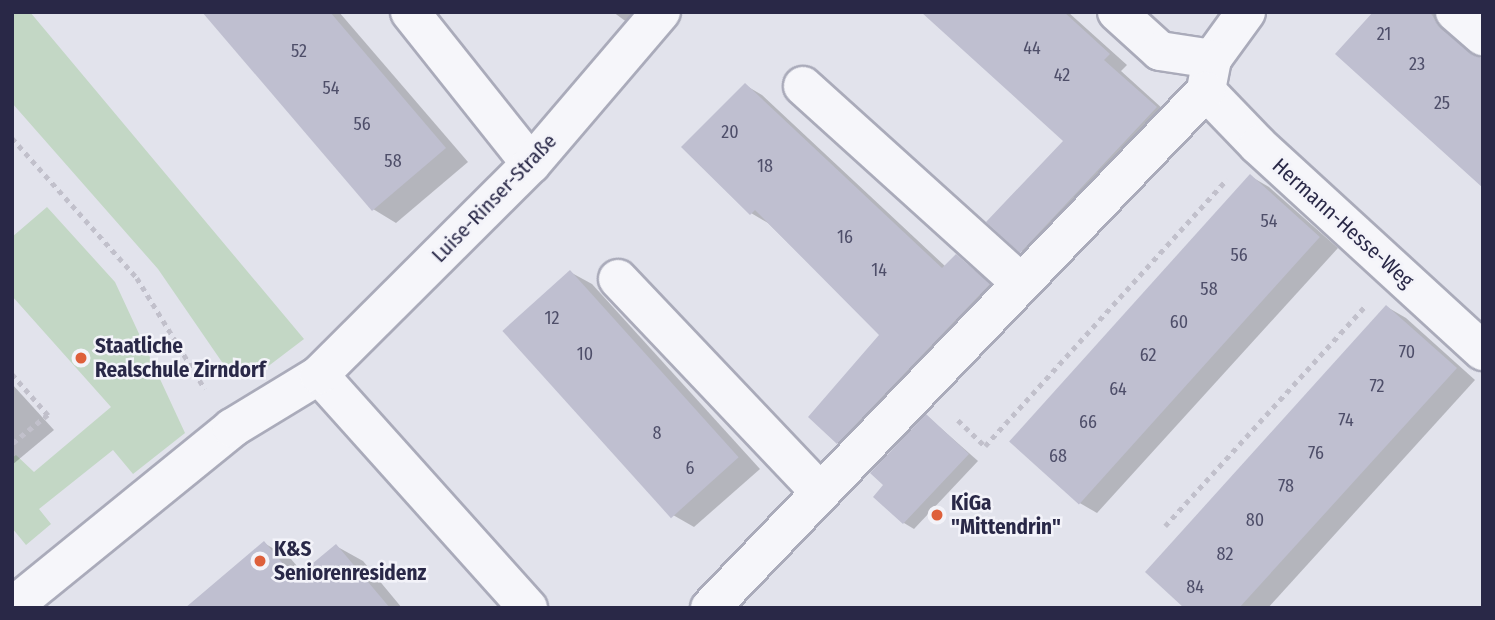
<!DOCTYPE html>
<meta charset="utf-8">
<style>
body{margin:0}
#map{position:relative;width:1495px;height:620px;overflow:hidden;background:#e2e3ec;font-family:"Fira Sans Condensed",sans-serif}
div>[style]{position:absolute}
.green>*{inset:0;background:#c3d7c5}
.shadow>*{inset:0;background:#0003}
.building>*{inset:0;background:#bfbfd0;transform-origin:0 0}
.path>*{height:4.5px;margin-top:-2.25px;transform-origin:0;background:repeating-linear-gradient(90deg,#c1c0cb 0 5px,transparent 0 10px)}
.roads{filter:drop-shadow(2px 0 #aaabba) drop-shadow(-2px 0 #aaabba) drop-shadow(0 2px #aaabba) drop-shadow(0 -2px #aaabba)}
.minor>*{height:38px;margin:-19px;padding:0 19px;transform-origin:19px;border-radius:19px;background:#f6f6fa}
.dots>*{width:19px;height:19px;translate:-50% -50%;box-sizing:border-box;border:4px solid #f3f3f9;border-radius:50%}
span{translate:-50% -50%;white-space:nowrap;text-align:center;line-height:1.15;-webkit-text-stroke:5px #f3f3f9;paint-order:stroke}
.number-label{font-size:18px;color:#4e4e69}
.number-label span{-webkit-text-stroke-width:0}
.street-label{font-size:21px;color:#292847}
.poi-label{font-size:21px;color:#292847;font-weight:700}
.left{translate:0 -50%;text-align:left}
.frame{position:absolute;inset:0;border:14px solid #292847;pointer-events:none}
</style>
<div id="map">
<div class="green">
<div style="clip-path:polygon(12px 12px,30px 12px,304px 339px,254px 377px,224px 365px,158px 269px,12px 103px)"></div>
<div style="clip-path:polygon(47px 207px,115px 282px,185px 433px,133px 474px,113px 450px,39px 509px,51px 524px,26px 545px,12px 528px,12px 458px,16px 455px,34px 472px,111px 407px,12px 296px,12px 237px)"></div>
</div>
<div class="shadow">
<div style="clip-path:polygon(214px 12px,339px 12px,468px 162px,396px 223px,373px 209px)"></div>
<div style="clip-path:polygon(613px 12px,655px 12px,639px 31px)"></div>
<div style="clip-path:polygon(924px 12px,1068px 12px,1127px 65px,1121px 71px,1174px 119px,1039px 262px,1021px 251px,1066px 141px)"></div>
<div style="clip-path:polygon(1375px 12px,1433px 12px,1455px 39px,1483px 60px,1483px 185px)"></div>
<div style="clip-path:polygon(745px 85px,762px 95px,946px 267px,956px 256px,1006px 295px,855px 452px,839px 442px,882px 335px,768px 223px,751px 213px)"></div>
<div style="clip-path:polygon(1250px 176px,1269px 187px,1338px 248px,1097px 513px,1078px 502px)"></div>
<div style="clip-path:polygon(570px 272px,592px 284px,760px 469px,694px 527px,673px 515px)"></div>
<div style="clip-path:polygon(1387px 307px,1406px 318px,1475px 380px,1268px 608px,1187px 608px)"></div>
<div style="clip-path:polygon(12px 384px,54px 430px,12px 465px)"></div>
<div style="clip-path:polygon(927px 416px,978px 461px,914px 529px,904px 523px,886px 485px)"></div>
<div style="clip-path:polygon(264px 543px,291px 559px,303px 573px,336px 546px,363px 561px,402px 608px,207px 608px)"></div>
</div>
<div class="building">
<div style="clip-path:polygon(202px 12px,330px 12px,446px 148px,372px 211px)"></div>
<div style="clip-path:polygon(921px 12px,1064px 12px,1110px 54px,1104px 60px,1157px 107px,1020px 253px,986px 222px,1063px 141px)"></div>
<div style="clip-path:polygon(1373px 12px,1430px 12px,1441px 29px,1483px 60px,1483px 188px,1335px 54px)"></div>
<div style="clip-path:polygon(745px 83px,942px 268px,956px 254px,990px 284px,837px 444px,808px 417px,879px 335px,755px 210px,750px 215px,681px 147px)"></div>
<div style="left:1250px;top:174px;width:94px;height:360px;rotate:42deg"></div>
<div style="left:570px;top:270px;width:252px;height:91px;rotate:48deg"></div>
<div style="clip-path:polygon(1386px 305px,1457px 368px,1239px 608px,1184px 608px,1145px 572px)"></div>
<div style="clip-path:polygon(926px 414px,969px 454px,903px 524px,873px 497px,883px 485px,870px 473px)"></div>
<div style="clip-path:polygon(264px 541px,295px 578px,336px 544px,390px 608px,185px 608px)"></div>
</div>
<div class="path">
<div style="left:12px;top:138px;width:188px;rotate:48.2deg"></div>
<div style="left:137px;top:278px;width:130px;rotate:58.5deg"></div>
<div style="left:12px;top:374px;width:55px;rotate:48.7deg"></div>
<div style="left:48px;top:415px;width:46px;rotate:141.1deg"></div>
<div style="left:958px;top:420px;width:37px;rotate:44deg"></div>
<div style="left:985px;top:446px;width:360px;rotate:-47.8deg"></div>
<div style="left:1165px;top:526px;width:297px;rotate:-47.7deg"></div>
</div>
<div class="roads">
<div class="minor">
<div style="left:410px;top:12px;width:194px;rotate:51.5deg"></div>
<div style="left:1117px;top:12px;width:58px;rotate:42.2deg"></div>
<div style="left:1160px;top:51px;width:53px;rotate:8.7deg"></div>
<div style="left:1246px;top:12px;width:58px;rotate:125.9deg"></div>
<div style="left:1212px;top:59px;width:33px;rotate:101deg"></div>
<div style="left:1206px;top:91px;width:75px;rotate:46.1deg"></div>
<div style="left:1258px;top:145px;width:305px;rotate:42.5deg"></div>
<div style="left:1455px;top:12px;width:37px;rotate:41deg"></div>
<div style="left:803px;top:86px;width:294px;rotate:42.1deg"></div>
<div style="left:618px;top:279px;width:294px;rotate:46.5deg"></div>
<div style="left:319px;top:375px;width:313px;rotate:48.1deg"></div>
<div style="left:12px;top:607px;width:284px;rotate:-39.1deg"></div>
<div style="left:232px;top:428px;width:102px;rotate:-31.3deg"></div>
<div style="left:319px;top:375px;width:299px;rotate:-44.9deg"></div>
<div style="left:531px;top:164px;width:200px;rotate:-49.5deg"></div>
<div style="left:710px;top:608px;width:716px;rotate:-46.19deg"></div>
</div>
</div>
<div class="dots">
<div style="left:81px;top:358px;background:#de603b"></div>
<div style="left:937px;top:515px;background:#de603b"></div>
<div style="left:260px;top:561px;background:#de603b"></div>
</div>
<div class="number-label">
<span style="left:1384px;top:34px">21</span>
<span style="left:1032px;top:48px">44</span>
<span style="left:299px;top:51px">52</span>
<span style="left:1417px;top:64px">23</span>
<span style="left:1062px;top:75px">42</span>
<span style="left:331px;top:88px">54</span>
<span style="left:1442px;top:103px">25</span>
<span style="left:362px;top:124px">56</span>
<span style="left:730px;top:132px">20</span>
<span style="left:393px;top:161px">58</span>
<span style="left:765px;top:166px">18</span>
<span style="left:1269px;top:221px">54</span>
<span style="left:845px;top:237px">16</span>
<span style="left:1239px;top:255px">56</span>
<span style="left:879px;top:270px">14</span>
<span style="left:1209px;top:289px">58</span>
<span style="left:552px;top:318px">12</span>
<span style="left:1179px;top:322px">60</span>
<span style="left:1407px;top:352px">70</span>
<span style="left:585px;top:354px">10</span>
<span style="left:1148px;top:355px">62</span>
<span style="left:1377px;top:386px">72</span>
<span style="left:1118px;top:389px">64</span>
<span style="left:1346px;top:420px">74</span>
<span style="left:1088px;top:422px">66</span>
<span style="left:657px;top:433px">8</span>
<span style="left:1316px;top:453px">76</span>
<span style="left:1058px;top:456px">68</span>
<span style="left:690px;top:468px">6</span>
<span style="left:1286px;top:486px">78</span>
<span style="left:1255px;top:520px">80</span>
<span style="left:1225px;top:554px">82</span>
<span style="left:1195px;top:587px">84</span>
</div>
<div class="street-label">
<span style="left:494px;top:198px;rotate:-46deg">Luise-Rinser-Straße</span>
<span style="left:1343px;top:223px;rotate:42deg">Hermann-Hesse-Weg</span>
</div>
<div class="poi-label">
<span class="left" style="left:95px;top:358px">Staatliche<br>Realschule Zirndorf</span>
<span class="left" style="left:951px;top:515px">KiGa<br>"Mittendrin"</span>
<span class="left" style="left:274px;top:561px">K&amp;S<br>Seniorenresidenz</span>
</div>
<div class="frame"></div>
</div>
